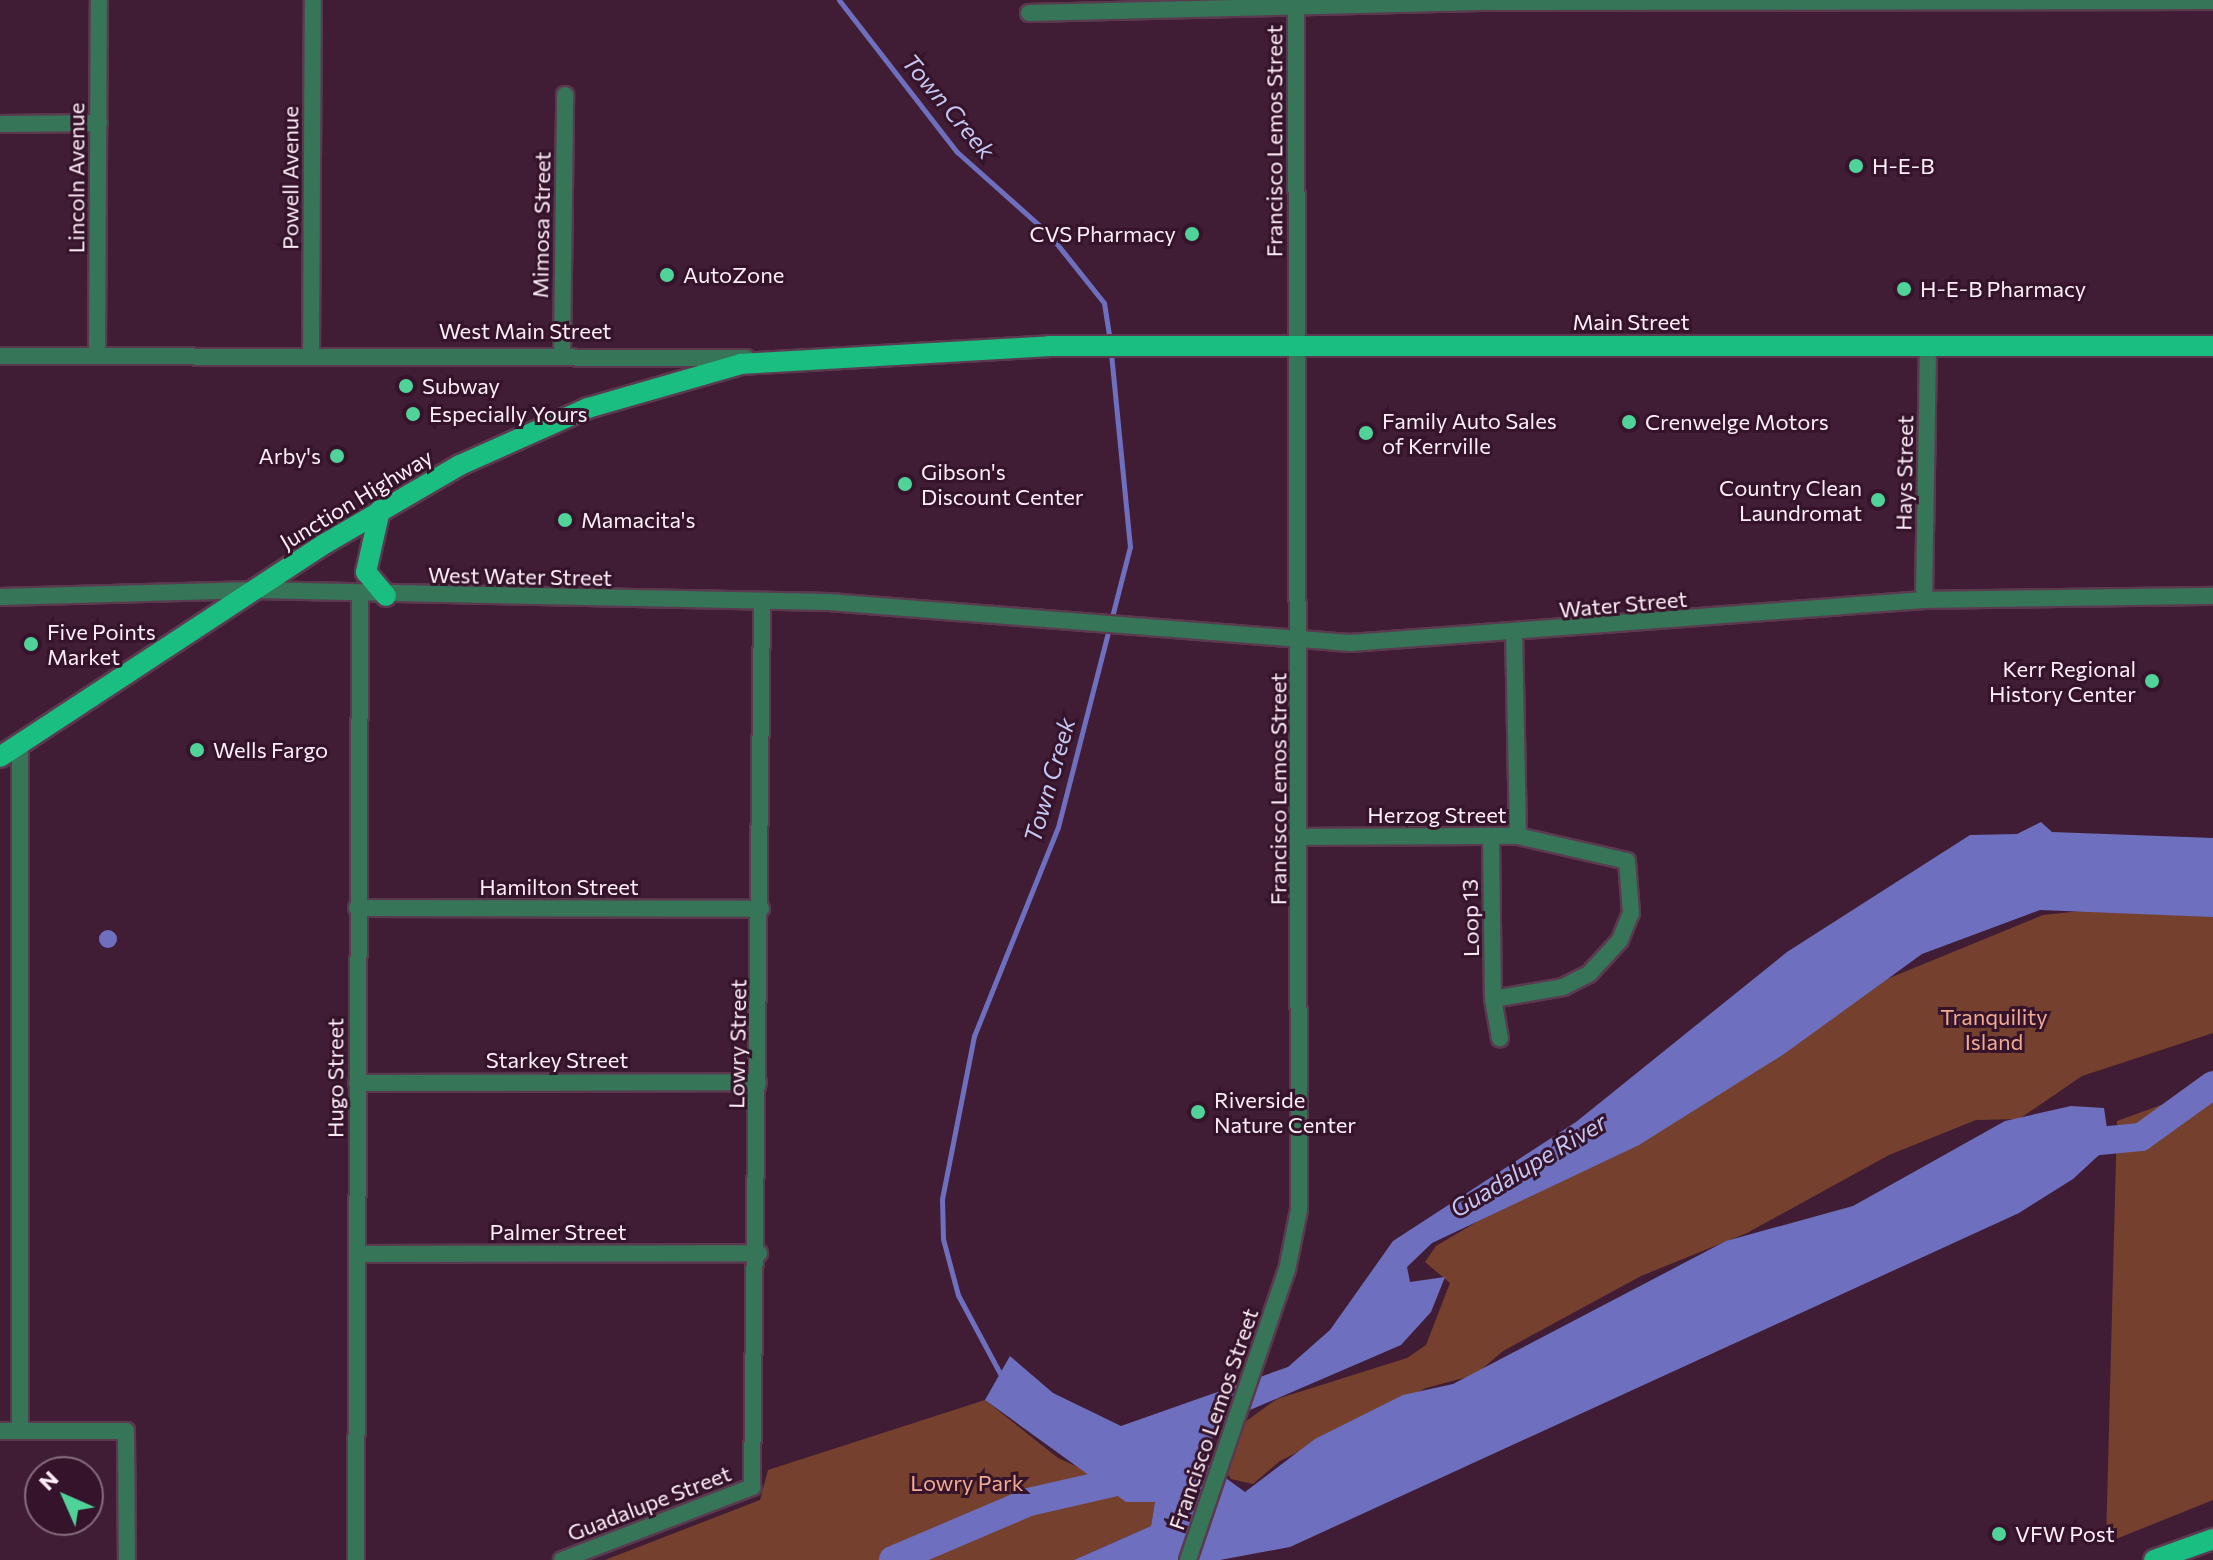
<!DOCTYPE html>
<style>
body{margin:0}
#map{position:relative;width:2213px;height:1560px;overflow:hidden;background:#401d35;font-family:Commissioner,sans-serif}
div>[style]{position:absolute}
.green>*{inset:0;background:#75412e}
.water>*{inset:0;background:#6e70bf}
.round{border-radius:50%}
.stream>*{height:5px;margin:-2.5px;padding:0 2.5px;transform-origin:2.5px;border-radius:2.5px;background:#6e70bf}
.river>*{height:28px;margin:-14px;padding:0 14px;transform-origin:14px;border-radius:14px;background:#6e70bf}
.roads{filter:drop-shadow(2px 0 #5b3a50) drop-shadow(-2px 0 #5b3a50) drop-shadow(0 2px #5b3a50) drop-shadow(0 -2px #5b3a50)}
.minor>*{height:16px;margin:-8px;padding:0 8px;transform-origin:8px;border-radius:8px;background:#367557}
.major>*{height:20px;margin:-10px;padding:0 10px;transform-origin:10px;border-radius:10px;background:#1abe81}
.dots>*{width:22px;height:22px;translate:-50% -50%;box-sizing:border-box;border:4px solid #35132a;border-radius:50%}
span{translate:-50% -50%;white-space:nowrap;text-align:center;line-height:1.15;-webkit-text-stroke:6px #35132a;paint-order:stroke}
.street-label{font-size:22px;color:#feeff8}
.poi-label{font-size:22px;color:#feeff8}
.left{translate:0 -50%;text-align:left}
.right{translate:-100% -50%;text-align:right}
.park-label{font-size:22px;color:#f1ab91}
.water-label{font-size:24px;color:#c3c7f2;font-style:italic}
.north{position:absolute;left:24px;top:1456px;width:80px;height:80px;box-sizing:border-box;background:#35132a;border:2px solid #856b7c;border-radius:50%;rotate:315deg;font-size:22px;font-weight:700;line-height:32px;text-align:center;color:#feeff8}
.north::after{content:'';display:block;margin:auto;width:28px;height:36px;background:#4fd399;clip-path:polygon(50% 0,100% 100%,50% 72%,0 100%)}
</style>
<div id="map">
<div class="green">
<div style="clip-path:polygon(2090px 910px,2213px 916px,2213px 1033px,2082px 1076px,2019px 1119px,1976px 1120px,1889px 1155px,1747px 1233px,1641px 1276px,1503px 1351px,1475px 1375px,1426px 1388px,1280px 1461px,1253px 1484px,1231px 1479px,1224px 1468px,1238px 1427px,1277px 1399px,1407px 1358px,1426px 1345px,1450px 1283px,1425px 1262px,1436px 1246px,1887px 979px,2043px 915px)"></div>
<div style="clip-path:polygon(2213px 1086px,2213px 1500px,2106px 1543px,2117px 1121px)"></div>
<div style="clip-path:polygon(985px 1400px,1058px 1458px,1155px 1502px,1151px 1526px,1074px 1560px,605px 1560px,760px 1500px,768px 1470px)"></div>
</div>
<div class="water">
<div style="clip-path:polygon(2041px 822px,2052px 832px,2213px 838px,2213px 917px,2040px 910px,1922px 954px,1784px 1054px,1639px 1145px,1432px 1243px,1407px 1267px,1410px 1282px,1445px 1277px,1431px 1312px,1401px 1345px,1220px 1423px,1201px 1460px,1245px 1492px,1315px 1439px,1403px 1395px,1453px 1384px,1726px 1241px,1853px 1206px,2005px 1121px,2071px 1106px,2104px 1108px,2108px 1135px,2099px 1155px,2073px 1179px,2019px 1213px,1290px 1547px,1220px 1560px,1074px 1560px,1151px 1526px,1155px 1502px,1126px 1502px,985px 1400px,1010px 1356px,1053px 1393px,1121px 1426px,1288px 1367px,1330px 1330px,1393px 1241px,1576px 1122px,1787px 952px,1970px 835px,2017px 834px)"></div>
<div class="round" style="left:99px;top:930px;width:18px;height:18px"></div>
</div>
<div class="stream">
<div style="left:839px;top:0;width:192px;rotate:52.2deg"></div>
<div style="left:957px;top:152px;width:123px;rotate:41.7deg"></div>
<div style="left:1049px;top:234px;width:88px;rotate:51.4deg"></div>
<div style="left:1104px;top:303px;width:39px;rotate:81deg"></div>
<div style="left:1003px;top:1379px;width:95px;rotate:-118.2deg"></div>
<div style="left:958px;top:1295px;width:58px;rotate:-105deg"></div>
<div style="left:943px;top:1239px;width:40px;rotate:-91.4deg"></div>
<div style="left:942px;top:1199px;width:166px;rotate:-78.9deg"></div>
<div style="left:974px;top:1036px;width:225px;rotate:-68.1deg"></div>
<div style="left:1058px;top:827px;width:289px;rotate:-75.6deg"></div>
<div style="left:1130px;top:547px;width:196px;rotate:-95.6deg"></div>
</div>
<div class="river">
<div style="left:2068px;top:1144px;width:73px;rotate:-5.5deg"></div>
<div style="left:2141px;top:1137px;width:89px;rotate:-35.8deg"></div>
<div style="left:893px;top:1560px;width:148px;rotate:-23.1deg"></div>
<div style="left:1029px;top:1502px;width:108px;rotate:-12.9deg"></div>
</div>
<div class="roads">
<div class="minor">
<div style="left:1029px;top:13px;width:462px;rotate:-1.4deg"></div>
<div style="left:1491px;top:2px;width:722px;rotate:-0.08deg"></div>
<div style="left:0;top:124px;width:99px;rotate:-0.6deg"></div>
<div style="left:311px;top:355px;width:355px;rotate:-89.7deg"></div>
<div style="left:562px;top:355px;width:260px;rotate:-89.3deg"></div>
<div style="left:0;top:356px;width:746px;rotate:0.15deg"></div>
<div style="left:97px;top:356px;width:356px;rotate:-89.7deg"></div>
<div style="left:0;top:597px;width:255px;rotate:-1.6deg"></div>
<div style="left:255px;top:590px;width:574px;rotate:1.2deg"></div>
<div style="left:829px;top:602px;width:523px;rotate:4.5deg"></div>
<div style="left:1350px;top:643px;width:576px;rotate:-4.28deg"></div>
<div style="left:1924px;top:600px;width:289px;rotate:-0.8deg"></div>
<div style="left:1924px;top:600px;width:254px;rotate:-89.1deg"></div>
<div style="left:20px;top:744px;width:687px;rotate:90deg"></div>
<div style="left:1300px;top:837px;width:218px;rotate:-0.3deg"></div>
<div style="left:1518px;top:836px;width:200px;rotate:-91.1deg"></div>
<div style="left:1491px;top:837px;width:162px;rotate:89.3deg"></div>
<div style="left:1493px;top:999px;width:71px;rotate:-9.7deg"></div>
<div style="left:1563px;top:987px;width:29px;rotate:-27deg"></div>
<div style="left:1589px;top:974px;width:46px;rotate:-47.6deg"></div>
<div style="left:1620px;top:940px;width:29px;rotate:-68deg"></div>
<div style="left:1631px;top:913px;width:52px;rotate:-94.4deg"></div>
<div style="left:1627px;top:861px;width:112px;rotate:-167.1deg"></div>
<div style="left:357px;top:908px;width:404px;rotate:0.1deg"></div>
<div style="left:1493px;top:999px;width:40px;rotate:80deg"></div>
<div style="left:357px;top:1083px;width:401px;rotate:-0.1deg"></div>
<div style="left:357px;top:1254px;width:402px;rotate:-0.1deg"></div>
<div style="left:0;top:1431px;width:126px"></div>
<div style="left:126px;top:1431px;width:129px;rotate:89.6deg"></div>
<div style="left:356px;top:1560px;width:964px;rotate:-89.76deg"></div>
<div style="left:562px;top:1560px;width:204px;rotate:-21deg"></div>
<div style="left:752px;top:1487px;width:885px;rotate:-89.35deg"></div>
<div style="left:1188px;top:1560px;width:306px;rotate:-71.2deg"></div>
<div style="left:1287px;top:1270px;width:61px;rotate:-78.7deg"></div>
<div style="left:1299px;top:1210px;width:1210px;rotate:-90.14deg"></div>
</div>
<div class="major">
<div style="left:380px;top:510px;width:64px;rotate:102.7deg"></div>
<div style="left:366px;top:572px;width:31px;rotate:50deg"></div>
<div style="left:0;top:757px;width:390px;rotate:-33.3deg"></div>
<div style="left:326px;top:543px;width:155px;rotate:-30.2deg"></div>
<div style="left:460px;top:465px;width:140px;rotate:-24deg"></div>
<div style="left:588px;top:408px;width:159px;rotate:-16deg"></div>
<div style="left:741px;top:364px;width:309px;rotate:-3.3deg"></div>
<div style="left:1049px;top:346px;width:1164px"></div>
<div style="left:2154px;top:1560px;width:63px;rotate:-19.6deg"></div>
</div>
</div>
<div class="dots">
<div style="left:1856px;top:166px;background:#4fd399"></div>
<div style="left:1192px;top:234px;background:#4fd399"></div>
<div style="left:667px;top:275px;background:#4fd399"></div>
<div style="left:1904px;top:289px;background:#4fd399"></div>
<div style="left:406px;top:386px;background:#4fd399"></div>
<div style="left:413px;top:414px;background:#4fd399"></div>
<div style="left:1629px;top:422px;background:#4fd399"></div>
<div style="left:1366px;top:433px;background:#4fd399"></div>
<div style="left:337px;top:456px;background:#4fd399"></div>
<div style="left:905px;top:484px;background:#4fd399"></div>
<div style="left:1878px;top:500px;background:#4fd399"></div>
<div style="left:565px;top:520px;background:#4fd399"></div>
<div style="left:31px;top:644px;background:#4fd399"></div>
<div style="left:2152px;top:681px;background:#4fd399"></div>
<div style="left:197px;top:750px;background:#4fd399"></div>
<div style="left:1198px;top:1112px;background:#4fd399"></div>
<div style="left:1999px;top:1534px;background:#4fd399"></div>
</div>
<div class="street-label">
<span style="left:1274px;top:141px;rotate:-90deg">Francisco Lemos Street</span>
<span style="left:76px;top:178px;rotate:-90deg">Lincoln Avenue</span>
<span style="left:290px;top:178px;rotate:-90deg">Powell Avenue</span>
<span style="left:541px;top:225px;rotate:-89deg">Mimosa Street</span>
<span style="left:1631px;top:322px">Main Street</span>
<span style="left:525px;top:331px">West Main Street</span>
<span style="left:1904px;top:473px;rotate:-89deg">Hays Street</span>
<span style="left:356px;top:499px;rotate:-31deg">Junction Highway</span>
<span style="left:520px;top:576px;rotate:1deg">West Water Street</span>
<span style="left:1623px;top:604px;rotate:-5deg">Water Street</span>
<span style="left:1278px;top:789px;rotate:-90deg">Francisco Lemos Street</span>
<span style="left:1437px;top:815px">Herzog Street</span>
<span style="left:559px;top:887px">Hamilton Street</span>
<span style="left:1470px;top:918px;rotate:-91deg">Loop 13</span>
<span style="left:737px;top:1044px;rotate:-89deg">Lowry Street</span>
<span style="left:557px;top:1060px">Starkey Street</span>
<span style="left:335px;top:1078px;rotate:-90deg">Hugo Street</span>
<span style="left:558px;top:1232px">Palmer Street</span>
<span style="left:1213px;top:1419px;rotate:-71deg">Francisco Lemos Street</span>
<span style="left:649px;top:1503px;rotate:-21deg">Guadalupe Street</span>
</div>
<div class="poi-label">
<span class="left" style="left:1872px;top:166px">H-E-B</span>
<span class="right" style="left:1176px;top:234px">CVS Pharmacy</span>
<span class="left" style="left:683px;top:275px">AutoZone</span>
<span class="left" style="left:1920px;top:289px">H-E-B Pharmacy</span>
<span class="left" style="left:422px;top:386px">Subway</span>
<span class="left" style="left:429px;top:414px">Especially Yours</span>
<span class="left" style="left:1382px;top:433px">Family Auto Sales<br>of Kerrville</span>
<span class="left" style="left:1645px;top:422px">Crenwelge Motors</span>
<span class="right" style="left:321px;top:456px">Arby's</span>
<span class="left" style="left:921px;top:484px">Gibson's<br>Discount Center</span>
<span class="right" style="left:1862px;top:500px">Country Clean<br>Laundromat</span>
<span class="left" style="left:581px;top:520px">Mamacita's</span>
<span class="left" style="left:47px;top:644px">Five Points<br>Market</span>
<span class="right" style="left:2136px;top:681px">Kerr Regional<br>History Center</span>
<span class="left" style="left:213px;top:750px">Wells Fargo</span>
<span class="left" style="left:1214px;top:1112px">Riverside<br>Nature Center</span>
<span class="left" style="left:2015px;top:1534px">VFW Post</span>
</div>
<div class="park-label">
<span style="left:1994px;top:1029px">Tranquility<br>Island</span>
<span style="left:967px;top:1483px">Lowry Park</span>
</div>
<div class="water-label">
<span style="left:949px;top:106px;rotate:50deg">Town Creek</span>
<span style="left:1049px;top:780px;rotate:-74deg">Town Creek</span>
<span style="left:1528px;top:1165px;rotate:-31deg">Guadalupe River</span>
</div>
<div class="north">N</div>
</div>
